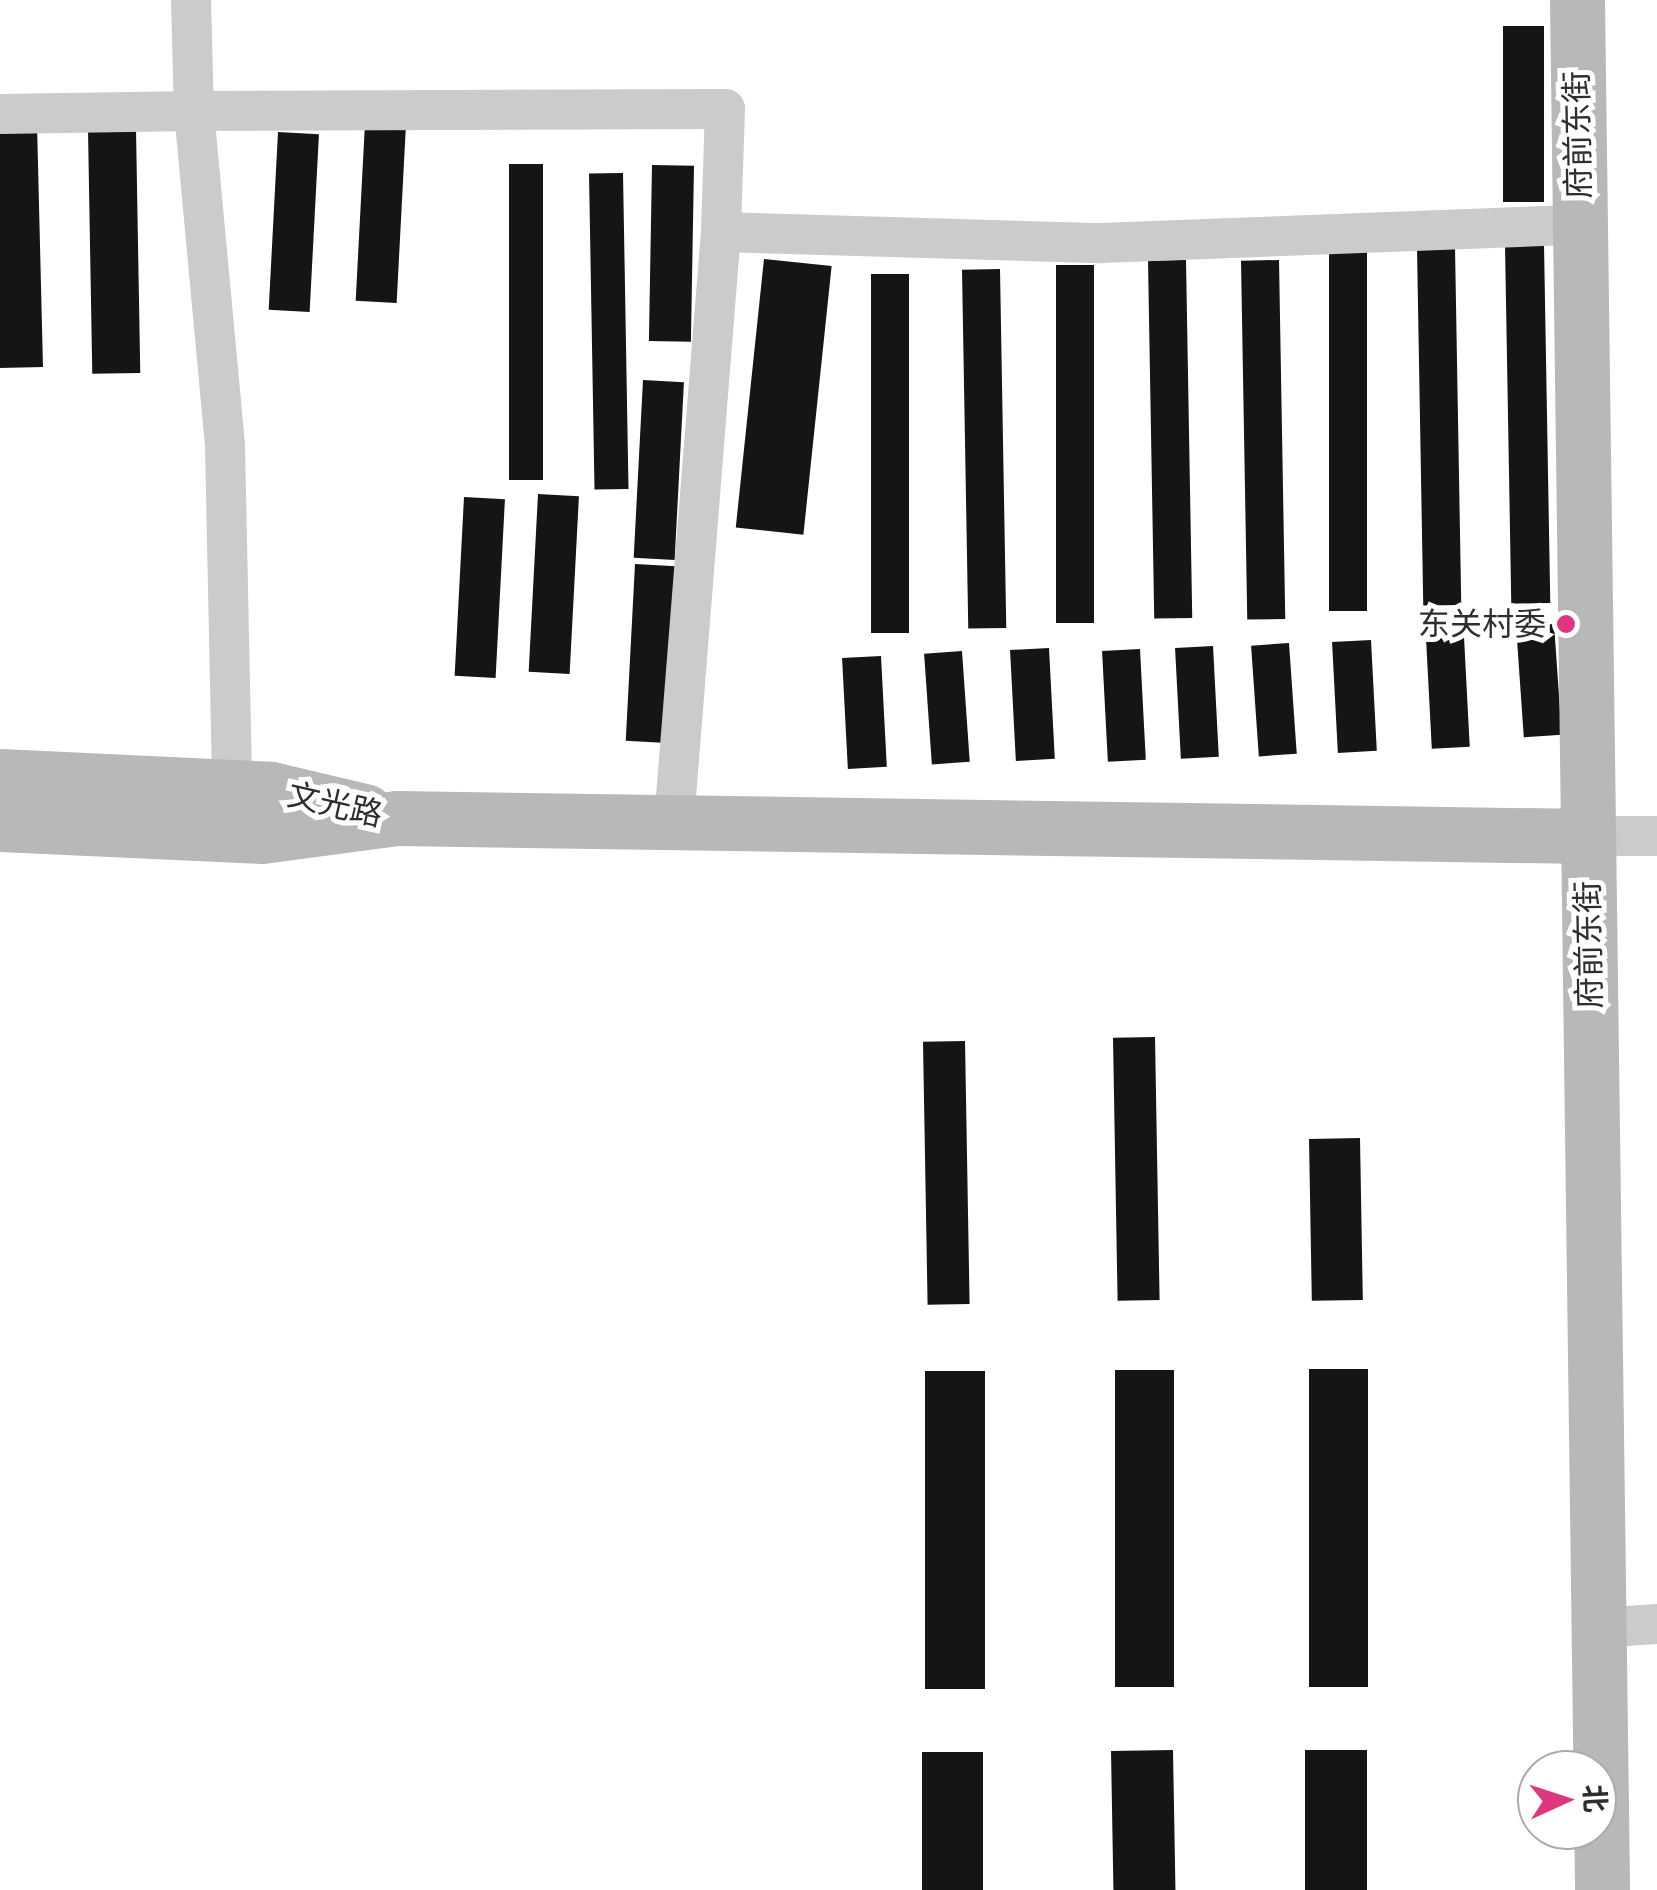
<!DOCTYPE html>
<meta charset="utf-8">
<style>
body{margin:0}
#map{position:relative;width:1657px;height:1890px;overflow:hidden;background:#fff;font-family:"Archivo Narrow","Noto Sans SC",sans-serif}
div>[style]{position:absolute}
.building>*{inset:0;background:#151515;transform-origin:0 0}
.street>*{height:40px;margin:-20px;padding:0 20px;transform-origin:20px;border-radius:20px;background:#cbcbcb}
.secondary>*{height:55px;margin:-27.5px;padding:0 27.5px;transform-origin:27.5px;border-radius:27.5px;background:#b8b8b8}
.dots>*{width:28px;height:28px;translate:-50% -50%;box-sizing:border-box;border:5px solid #fff;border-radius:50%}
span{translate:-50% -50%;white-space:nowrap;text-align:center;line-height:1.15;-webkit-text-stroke:10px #fff;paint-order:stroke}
.street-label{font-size:32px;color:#2e2e2e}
.poi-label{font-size:32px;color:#2e2e2e}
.right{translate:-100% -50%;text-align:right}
.north{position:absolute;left:1517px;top:1750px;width:100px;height:100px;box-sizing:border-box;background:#fff;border:2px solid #ababab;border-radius:50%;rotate:87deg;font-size:28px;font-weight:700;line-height:40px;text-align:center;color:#2e2e2e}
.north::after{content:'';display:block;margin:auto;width:35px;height:45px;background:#df367e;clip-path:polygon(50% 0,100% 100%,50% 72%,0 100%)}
</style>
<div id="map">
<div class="building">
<div style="left:1503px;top:26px;width:41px;height:176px"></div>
<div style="left:365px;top:123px;width:41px;height:178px;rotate:3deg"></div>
<div style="clip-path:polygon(37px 124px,43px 367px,0 368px,0 125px)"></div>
<div style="left:136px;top:129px;width:244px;height:48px;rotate:89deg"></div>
<div style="left:278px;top:132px;width:41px;height:178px;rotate:3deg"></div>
<div style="left:509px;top:164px;width:34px;height:316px"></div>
<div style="left:652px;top:165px;width:42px;height:176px;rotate:1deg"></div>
<div style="left:623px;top:173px;width:316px;height:34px;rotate:89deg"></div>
<div style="left:1544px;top:244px;width:359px;height:39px;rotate:89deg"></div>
<div style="left:1455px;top:247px;width:358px;height:38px;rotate:89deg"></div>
<div style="left:1329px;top:252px;width:38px;height:359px"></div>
<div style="left:764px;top:259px;width:68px;height:270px;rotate:6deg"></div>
<div style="left:1186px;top:260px;width:358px;height:38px;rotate:89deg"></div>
<div style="left:1279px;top:260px;width:359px;height:38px;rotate:89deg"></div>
<div style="left:1056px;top:265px;width:38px;height:358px"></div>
<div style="left:1000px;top:269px;width:359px;height:38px;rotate:89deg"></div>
<div style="left:871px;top:274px;width:38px;height:359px"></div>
<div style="left:643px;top:380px;width:41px;height:178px;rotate:3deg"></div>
<div style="left:538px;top:494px;width:41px;height:178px;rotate:3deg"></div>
<div style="left:464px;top:497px;width:41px;height:179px;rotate:3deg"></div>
<div style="left:635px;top:564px;width:41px;height:177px;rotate:3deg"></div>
<div style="left:1554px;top:624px;width:111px;height:38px;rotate:86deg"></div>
<div style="left:1464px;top:637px;width:110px;height:38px;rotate:87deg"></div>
<div style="left:1371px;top:640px;width:111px;height:39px;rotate:87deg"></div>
<div style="left:1289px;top:643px;width:111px;height:38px;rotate:86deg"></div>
<div style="left:1213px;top:646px;width:111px;height:38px;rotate:87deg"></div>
<div style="left:1049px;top:648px;width:111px;height:39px;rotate:87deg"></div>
<div style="left:1140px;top:649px;width:111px;height:38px;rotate:87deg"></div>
<div style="left:962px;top:651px;width:111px;height:38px;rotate:86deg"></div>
<div style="left:881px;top:656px;width:111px;height:39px;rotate:87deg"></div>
<div style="left:1155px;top:1037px;width:263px;height:42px;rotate:89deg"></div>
<div style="left:965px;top:1041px;width:263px;height:42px;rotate:89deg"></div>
<div style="left:1360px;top:1138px;width:162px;height:51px;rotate:89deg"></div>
<div style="left:1309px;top:1369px;width:59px;height:318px"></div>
<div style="left:1115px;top:1370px;width:59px;height:317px"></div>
<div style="left:925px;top:1371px;width:60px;height:318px"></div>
<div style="left:1173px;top:1750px;width:140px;height:62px;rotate:89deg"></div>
<div style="left:1367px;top:1750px;width:140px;height:62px;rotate:90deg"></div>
<div style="left:922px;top:1752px;width:61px;height:138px"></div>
</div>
<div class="street">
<div style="left:191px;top:0;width:111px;rotate:88.5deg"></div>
<div style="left:194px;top:111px;width:531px;rotate:-0.22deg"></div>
<div style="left:725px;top:109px;width:123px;rotate:91.9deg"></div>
<div style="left:721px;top:232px;width:380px;rotate:1.7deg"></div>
<div style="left:1101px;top:243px;width:479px;rotate:-2.2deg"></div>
<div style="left:0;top:114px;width:194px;rotate:-0.9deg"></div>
<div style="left:194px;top:111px;width:335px;rotate:84.7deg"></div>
<div style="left:225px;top:445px;width:343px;rotate:88.8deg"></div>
<div style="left:674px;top:822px;width:592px;rotate:-85.45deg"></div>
<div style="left:1588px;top:836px;width:69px"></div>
<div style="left:1598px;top:1628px;width:59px;rotate:-3.9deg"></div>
</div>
<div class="secondary">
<div style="left:1577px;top:0;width:1890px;rotate:89.24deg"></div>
<div style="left:0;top:776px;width:271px;rotate:2.7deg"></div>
<div style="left:271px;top:789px;width:97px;rotate:13.2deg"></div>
<div style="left:0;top:824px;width:262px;rotate:2.6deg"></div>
<div style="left:262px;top:836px;width:136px;rotate:-7.6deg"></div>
<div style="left:397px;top:818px;width:1191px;rotate:0.87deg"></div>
</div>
<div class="dots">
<div style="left:1566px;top:624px;background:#df367e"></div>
</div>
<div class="street-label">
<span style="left:1578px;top:135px;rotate:-91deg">府前东街</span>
<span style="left:335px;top:805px;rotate:13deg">文光路</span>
<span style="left:1589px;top:945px;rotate:-91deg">府前东街</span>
</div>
<div class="poi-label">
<span class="right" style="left:1546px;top:624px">东关村委</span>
</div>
<div class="north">北</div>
</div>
